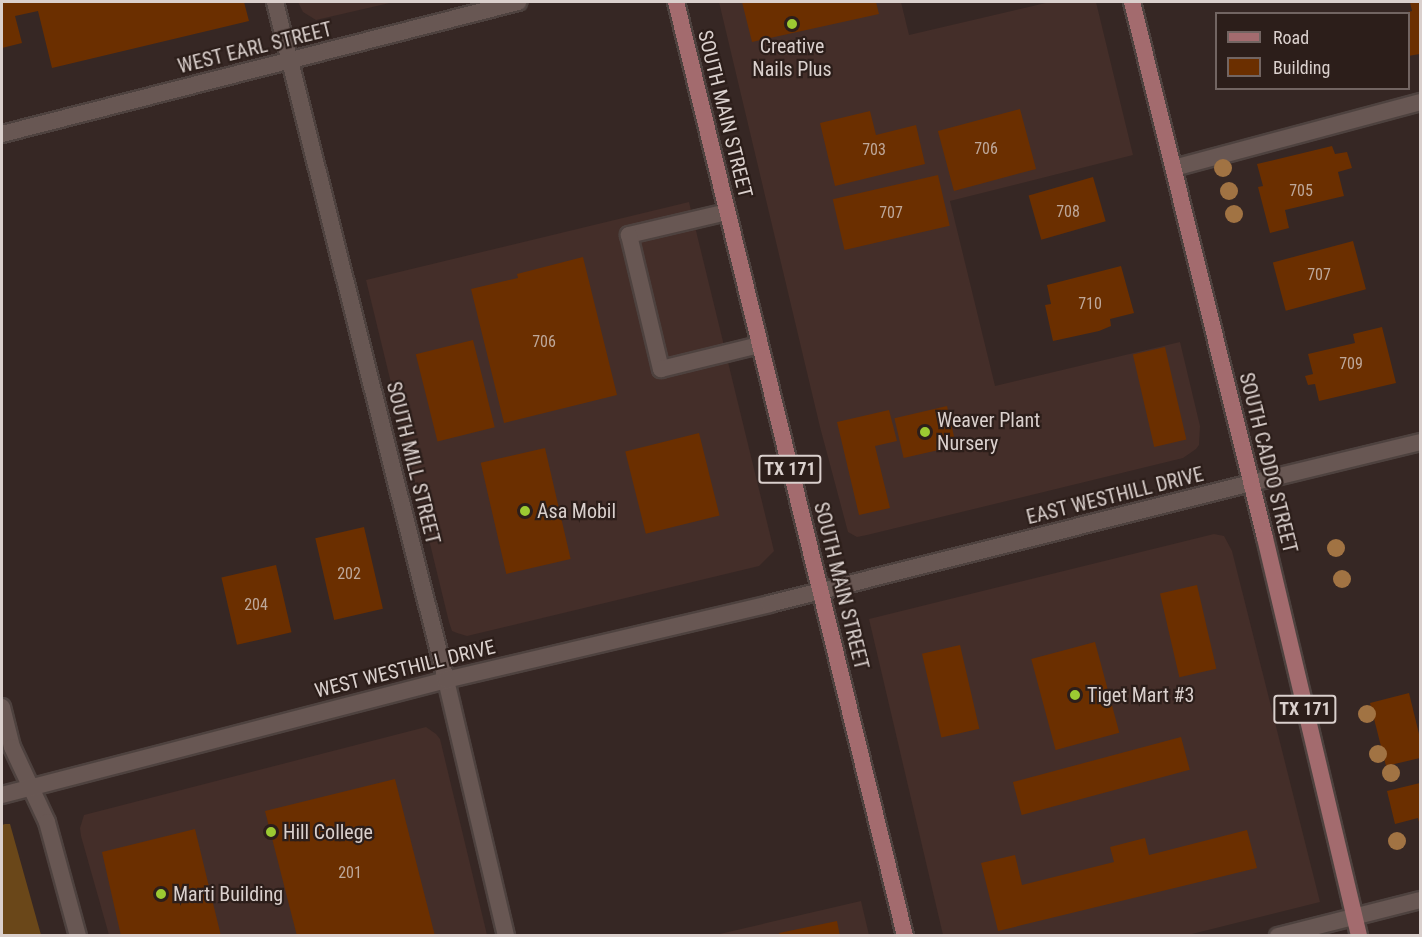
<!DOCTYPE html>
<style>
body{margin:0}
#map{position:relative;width:1422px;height:937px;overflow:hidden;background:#362724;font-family:"Roboto Condensed",sans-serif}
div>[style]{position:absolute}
.built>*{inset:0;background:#442e29}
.green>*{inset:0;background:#6a4719}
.building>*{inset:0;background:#6b2f00;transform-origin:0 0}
.roads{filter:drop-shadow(2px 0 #4e423f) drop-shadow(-2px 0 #4e423f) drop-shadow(0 2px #4e423f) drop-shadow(0 -2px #4e423f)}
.service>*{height:16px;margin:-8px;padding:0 8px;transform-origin:8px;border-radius:8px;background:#685753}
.minor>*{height:16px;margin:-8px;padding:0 8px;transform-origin:8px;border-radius:8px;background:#685753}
.tertiary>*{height:16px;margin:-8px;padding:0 8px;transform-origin:8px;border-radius:8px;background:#685753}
.primary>*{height:16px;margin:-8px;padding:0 8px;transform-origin:8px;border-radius:8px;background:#a36b6e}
.trees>*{width:18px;height:18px;margin:-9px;border-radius:50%;background:#a17343}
.dots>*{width:16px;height:16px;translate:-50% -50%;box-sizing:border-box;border:3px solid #2c1e1a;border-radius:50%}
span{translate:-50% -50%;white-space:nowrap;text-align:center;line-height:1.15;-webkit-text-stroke:4.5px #2c1e1a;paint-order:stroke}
.number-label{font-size:16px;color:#bea89a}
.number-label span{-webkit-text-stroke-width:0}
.shield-label span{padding:2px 4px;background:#2c1e1a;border:2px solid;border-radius:4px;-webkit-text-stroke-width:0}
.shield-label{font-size:18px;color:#dad0cd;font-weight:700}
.poi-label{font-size:20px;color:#dad0cd}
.left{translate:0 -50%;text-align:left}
.street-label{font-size:20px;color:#dad0cd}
.frame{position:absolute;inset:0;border:3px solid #dad0cd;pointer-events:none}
.legend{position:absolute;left:1215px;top:12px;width:195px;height:78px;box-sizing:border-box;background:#2c1e1a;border:2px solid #726562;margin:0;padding:8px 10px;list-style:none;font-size:18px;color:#dad0cd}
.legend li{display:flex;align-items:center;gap:12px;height:30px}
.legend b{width:30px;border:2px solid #726562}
</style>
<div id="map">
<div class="built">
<div style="clip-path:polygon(298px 2px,394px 2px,316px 20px,303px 12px)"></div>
<div style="clip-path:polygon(719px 2px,901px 2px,909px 35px,1050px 2px,1096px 2px,1133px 155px,950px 201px,995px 386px,1180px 342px,1200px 426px,1199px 445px,1196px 449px,1183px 458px,867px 535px,857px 537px,848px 532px,820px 427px)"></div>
<div style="clip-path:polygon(689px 202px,774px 551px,759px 566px,467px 636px,457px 633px,452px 631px,449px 622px,366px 280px)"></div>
<div style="clip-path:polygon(1214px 534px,1224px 536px,1232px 551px,1320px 902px,1188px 935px,943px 935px,869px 619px)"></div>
<div style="clip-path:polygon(426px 727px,436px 734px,440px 739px,487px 935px,109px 935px,81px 836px,80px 828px,84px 815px)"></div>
<div style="clip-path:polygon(861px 901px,869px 935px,711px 936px)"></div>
</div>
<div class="green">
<div style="clip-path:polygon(5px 824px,10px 824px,41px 935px,2px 935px,2px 825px)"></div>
</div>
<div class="building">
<div style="clip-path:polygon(2px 2px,244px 2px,249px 21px,52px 68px,38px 11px,15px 16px,22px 43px,2px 48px)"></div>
<div style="clip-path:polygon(742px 2px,876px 2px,879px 14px,752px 42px)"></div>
<div style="clip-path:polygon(1410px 2px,1420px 2px,1420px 54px,1408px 56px,1408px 12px,1412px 11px)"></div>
<div style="left:1020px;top:109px;width:62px;height:85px;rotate:75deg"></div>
<div style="clip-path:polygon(870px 111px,876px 135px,916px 125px,925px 164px,835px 186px,820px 123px)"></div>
<div style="clip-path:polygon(1332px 146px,1335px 154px,1347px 152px,1352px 168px,1338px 172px,1344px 196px,1285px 210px,1289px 228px,1270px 233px,1258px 187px,1263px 186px,1257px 164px)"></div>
<div style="left:938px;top:175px;width:52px;height:108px;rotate:77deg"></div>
<div style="left:1093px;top:177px;width:46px;height:67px;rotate:74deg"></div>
<div style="left:1353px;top:241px;width:50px;height:83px;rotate:75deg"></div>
<div style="clip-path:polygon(583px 257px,617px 395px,504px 423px,471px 289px,518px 278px,517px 274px)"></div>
<div style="clip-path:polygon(1121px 266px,1134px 313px,1110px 319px,1111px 326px,1099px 331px,1053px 341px,1045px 305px,1051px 304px,1047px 285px)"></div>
<div style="clip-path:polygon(1382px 327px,1396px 383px,1319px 401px,1315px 384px,1308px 385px,1305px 376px,1313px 374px,1308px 354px,1355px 343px,1353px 334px)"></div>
<div style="left:473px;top:340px;width:90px;height:59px;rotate:76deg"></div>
<div style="left:1165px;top:347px;width:95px;height:33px;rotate:77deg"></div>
<div style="left:947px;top:406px;width:41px;height:54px;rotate:77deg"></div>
<div style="clip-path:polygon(889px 410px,897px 441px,875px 446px,890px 508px,859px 515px,837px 422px)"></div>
<div style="left:699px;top:433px;width:85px;height:76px;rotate:76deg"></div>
<div style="left:545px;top:448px;width:114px;height:66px;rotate:77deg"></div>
<div style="left:364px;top:527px;width:84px;height:50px;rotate:77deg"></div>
<div style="left:276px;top:565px;width:69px;height:56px;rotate:77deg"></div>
<div style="left:1197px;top:585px;width:86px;height:38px;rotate:77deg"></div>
<div style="left:1095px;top:642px;width:94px;height:66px;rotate:75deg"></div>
<div style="left:960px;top:645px;width:86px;height:39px;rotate:77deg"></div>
<div style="clip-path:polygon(1409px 693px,1420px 738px,1420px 758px,1386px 766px,1370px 703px)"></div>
<div style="left:1181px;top:737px;width:34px;height:174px;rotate:75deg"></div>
<div style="clip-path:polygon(395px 779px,435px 936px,297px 936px,265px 811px)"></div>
<div style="clip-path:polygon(1420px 783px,1420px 826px,1418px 818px,1395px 824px,1387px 791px)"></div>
<div style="clip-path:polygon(195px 829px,221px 936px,121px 936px,102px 852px)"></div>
<div style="clip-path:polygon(1247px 830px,1257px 868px,998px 931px,981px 863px,1015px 855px,1022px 885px,1114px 862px,1110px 847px,1145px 838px,1149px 855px)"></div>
<div style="clip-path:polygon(837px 921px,840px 936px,780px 936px,779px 933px)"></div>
</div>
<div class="roads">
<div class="service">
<div style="left:1174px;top:168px;width:255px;rotate:-15deg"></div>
<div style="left:727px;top:212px;width:101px;rotate:166.8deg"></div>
<div style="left:629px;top:235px;width:138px;rotate:76.6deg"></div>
<div style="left:661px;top:369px;width:101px;rotate:-13.8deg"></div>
</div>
<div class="minor">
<div style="left:275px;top:2px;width:699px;rotate:75.84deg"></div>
<div style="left:446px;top:680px;width:263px;rotate:76.8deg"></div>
<div style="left:2px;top:134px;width:533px;rotate:-14.35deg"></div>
<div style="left:1251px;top:483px;width:174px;rotate:-13.6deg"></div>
<div style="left:2px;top:707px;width:41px;rotate:76deg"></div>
<div style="left:12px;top:747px;width:83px;rotate:65deg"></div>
<div style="left:47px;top:822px;width:118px;rotate:74.8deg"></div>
<div style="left:1278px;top:936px;width:146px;rotate:-14.2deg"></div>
</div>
<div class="tertiary">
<div style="left:2px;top:795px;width:459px;rotate:-14.5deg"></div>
<div style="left:446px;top:680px;width:332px;rotate:-13.2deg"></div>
<div style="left:769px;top:604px;width:497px;rotate:-14.1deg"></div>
</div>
<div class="primary">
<div style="left:676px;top:2px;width:962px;rotate:76.22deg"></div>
<div style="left:1132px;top:2px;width:552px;rotate:76.06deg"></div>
<div style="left:1265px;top:538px;width:409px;rotate:76.7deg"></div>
</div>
</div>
<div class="trees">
<div style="left:1223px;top:168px"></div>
<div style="left:1229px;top:191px"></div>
<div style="left:1234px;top:214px"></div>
<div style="left:1336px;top:548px"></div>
<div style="left:1342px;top:579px"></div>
<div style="left:1367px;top:714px"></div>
<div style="left:1378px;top:754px"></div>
<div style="left:1391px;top:773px"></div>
<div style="left:1397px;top:841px"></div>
</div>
<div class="dots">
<div style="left:792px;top:24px;background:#9cca32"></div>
<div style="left:925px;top:432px;background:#9cca32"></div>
<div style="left:525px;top:511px;background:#9cca32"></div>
<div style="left:1075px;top:695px;background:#9cca32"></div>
<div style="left:271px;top:832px;background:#9cca32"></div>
<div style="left:161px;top:894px;background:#9cca32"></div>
</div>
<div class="number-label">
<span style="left:986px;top:149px">706</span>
<span style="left:874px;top:150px">703</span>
<span style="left:1301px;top:191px">705</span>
<span style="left:1068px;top:212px">708</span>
<span style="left:891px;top:213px">707</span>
<span style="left:1319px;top:275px">707</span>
<span style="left:1090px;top:304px">710</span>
<span style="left:544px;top:342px">706</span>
<span style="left:1351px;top:364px">709</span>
<span style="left:349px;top:574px">202</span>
<span style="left:256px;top:605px">204</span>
<span style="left:350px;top:873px">201</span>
</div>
<div class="shield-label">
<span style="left:790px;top:469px">TX 171</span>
<span style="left:1305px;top:709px">TX 171</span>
</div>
<div class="poi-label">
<span style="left:792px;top:58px">Creative<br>Nails Plus</span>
<span class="left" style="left:937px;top:432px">Weaver Plant<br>Nursery</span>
<span class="left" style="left:537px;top:511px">Asa Mobil</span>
<span class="left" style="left:1087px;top:695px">Tiget Mart #3</span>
<span class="left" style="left:283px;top:832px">Hill College</span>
<span class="left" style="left:173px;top:894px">Marti Building</span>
</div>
<div class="street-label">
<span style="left:255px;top:48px;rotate:-14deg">WEST EARL STREET</span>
<span style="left:725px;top:114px;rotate:76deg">SOUTH MAIN STREET</span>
<span style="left:413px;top:463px;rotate:76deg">SOUTH MILL STREET</span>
<span style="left:1268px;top:463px;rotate:76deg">SOUTH CADDO STREET</span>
<span style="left:1115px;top:496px;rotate:-14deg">EAST WESTHILL DRIVE</span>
<span style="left:841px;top:586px;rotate:76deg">SOUTH MAIN STREET</span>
<span style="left:405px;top:669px;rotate:-14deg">WEST WESTHILL DRIVE</span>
</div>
<div class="frame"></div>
<ul class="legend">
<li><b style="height:8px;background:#a36b6e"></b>Road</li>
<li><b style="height:16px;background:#6b2f00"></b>Building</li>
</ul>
</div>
